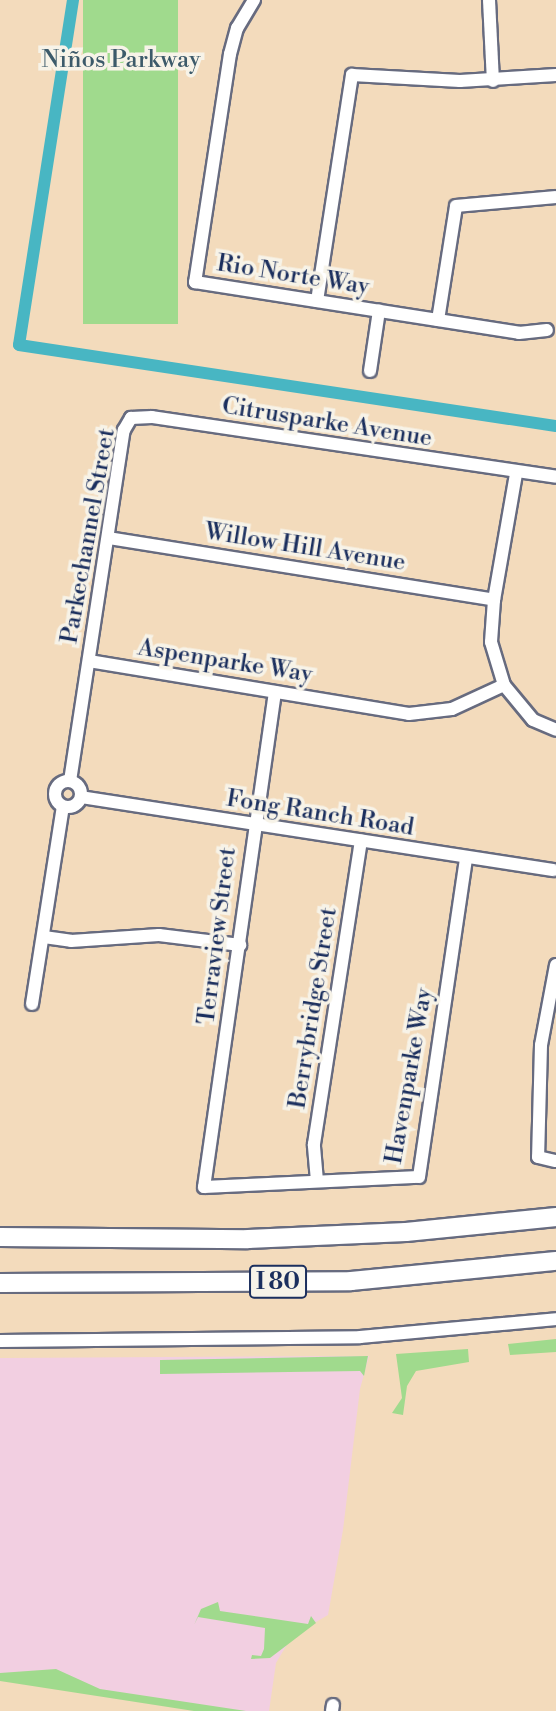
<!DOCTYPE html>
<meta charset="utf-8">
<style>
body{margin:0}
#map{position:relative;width:556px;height:1711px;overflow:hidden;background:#f3dbbc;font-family:"Libre Bodoni",serif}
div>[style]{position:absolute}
.built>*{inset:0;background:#f2cfe1}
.green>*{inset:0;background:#a0da8d;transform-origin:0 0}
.canal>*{height:12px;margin:-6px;padding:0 6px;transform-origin:6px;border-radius:6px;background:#48b6c3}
.roads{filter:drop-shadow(2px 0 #676b7f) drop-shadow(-2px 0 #676b7f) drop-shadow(0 2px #676b7f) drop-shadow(0 -2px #676b7f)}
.minor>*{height:12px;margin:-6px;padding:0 6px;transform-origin:6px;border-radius:6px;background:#fff}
.minor>.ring{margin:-6px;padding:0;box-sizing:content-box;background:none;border:12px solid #fff;border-radius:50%}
.highway>*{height:18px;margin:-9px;padding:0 9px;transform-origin:9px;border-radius:9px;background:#fff}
span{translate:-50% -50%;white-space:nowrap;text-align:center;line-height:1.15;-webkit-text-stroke:7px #f7f3e8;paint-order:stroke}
.shield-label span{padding:2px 5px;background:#f7f3e8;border:2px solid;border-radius:5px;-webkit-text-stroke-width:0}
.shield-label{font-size:23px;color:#1b2f5e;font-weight:700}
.park-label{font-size:24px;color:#3c5a6a}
.street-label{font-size:24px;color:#1b2f5e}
</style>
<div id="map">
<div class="built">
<div style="clip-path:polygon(369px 1356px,360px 1389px,343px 1530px,328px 1615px,292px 1636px,276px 1663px,269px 1711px,220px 1711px,0 1677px,0 1358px)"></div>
</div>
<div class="green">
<div style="left:83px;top:0;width:95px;height:324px"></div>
<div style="clip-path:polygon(556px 1339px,556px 1352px,510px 1355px,508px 1344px)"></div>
<div style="clip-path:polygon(468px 1349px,469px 1362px,416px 1371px,407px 1386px,403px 1415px,392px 1413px,402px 1398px,396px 1354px)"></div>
<div style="clip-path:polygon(368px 1356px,364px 1376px,360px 1371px,160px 1374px,160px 1360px)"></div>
<div style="clip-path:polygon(218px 1602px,220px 1611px,308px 1624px,311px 1616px,316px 1623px,270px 1658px,251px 1659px,252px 1655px,261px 1656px,264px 1649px,265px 1628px,198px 1617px,194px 1625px,201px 1609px)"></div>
<div style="clip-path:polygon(56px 1669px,100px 1689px,246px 1711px,194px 1711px,0 1681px,0 1673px)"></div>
</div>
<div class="canal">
<div style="left:73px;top:0;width:349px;rotate:98.9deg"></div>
<div style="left:19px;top:345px;width:543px;rotate:8.58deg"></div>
</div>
<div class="roads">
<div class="minor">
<div style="left:254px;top:0;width:33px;rotate:121deg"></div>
<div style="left:237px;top:28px;width:27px;rotate:105deg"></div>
<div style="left:230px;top:54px;width:231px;rotate:98.7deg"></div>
<div style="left:195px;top:282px;width:328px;rotate:8.9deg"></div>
<div style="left:519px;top:333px;width:28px;rotate:-6deg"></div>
<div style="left:489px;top:0;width:81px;rotate:87.2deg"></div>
<div style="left:317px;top:301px;width:229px;rotate:-81.2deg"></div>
<div style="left:352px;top:75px;width:108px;rotate:3.2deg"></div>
<div style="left:460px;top:81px;width:96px;rotate:-3.6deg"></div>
<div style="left:438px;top:320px;width:115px;rotate:-81deg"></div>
<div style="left:456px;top:206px;width:100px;rotate:-5.1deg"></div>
<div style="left:370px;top:371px;width:61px;rotate:-81.5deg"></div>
<div style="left:516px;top:474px;width:128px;rotate:99.9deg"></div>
<div style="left:494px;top:600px;width:42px;rotate:94.1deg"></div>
<div style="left:491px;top:642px;width:45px;rotate:73.2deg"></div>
<div style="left:504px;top:685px;width:45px;rotate:50.4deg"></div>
<div style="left:533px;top:720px;width:25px;rotate:23deg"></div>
<div style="left:109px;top:538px;width:390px;rotate:9.1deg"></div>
<div style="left:89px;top:661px;width:324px;rotate:9.4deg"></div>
<div style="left:409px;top:714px;width:43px;rotate:-6.6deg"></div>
<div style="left:452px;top:709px;width:57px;rotate:-24.8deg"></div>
<div style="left:275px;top:692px;width:500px;rotate:98.16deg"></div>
<div style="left:204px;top:1187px;width:215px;rotate:-2.7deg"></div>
<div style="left:419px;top:1177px;width:323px;rotate:-81.6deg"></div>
<div class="ring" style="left:55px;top:781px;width:14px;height:14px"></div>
<div style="left:70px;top:781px;width:355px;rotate:-81.3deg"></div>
<div style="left:124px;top:430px;width:14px;rotate:-60deg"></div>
<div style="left:131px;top:418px;width:21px;rotate:-3deg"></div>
<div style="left:152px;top:417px;width:408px;rotate:8.4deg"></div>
<div style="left:81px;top:797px;width:478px;rotate:8.8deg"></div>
<div style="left:44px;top:937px;width:27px;rotate:8deg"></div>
<div style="left:71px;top:941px;width:88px;rotate:-3.9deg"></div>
<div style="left:159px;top:935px;width:82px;rotate:7deg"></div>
<div style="left:556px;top:965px;width:81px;rotate:100.6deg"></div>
<div style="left:541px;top:1045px;width:112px;rotate:91.5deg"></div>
<div style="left:538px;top:1157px;width:18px;rotate:13deg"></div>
<div style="left:32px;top:1004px;width:199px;rotate:-81.1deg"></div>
<div style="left:317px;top:1181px;width:37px;rotate:-95deg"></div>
<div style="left:314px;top:1144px;width:307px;rotate:-81.2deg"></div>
<div style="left:0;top:1341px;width:360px;rotate:-0.6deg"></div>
<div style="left:360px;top:1337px;width:197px;rotate:-5.2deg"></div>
<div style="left:332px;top:1711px;width:6px;rotate:-81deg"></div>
</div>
<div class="highway">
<div style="left:0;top:1237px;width:248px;rotate:0.5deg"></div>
<div style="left:248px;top:1239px;width:158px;rotate:-2.5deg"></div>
<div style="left:406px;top:1232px;width:151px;rotate:-5.7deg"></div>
<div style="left:0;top:1283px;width:351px;rotate:-0.3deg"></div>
<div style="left:351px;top:1281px;width:206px;rotate:-5.6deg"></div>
</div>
</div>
<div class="shield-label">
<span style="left:278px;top:1282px">I 80</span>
</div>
<div class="park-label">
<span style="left:121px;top:61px">Niños Parkway</span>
</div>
<div class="street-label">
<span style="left:293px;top:276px;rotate:9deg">Rio Norte Way</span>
<span style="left:327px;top:423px;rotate:9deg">Citrusparke Avenue</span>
<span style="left:89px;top:536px;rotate:-80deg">Parkechannel Street</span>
<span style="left:305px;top:548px;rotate:9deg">Willow Hill Avenue</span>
<span style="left:225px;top:662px;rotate:9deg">Aspenparke Way</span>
<span style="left:320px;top:814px;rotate:9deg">Fong Ranch Road</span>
<span style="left:218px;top:936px;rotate:-83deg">Terraview Street</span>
<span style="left:314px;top:1008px;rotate:-81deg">Berrybridge Street</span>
<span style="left:410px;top:1076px;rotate:-80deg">Havenparke Way</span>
</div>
</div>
